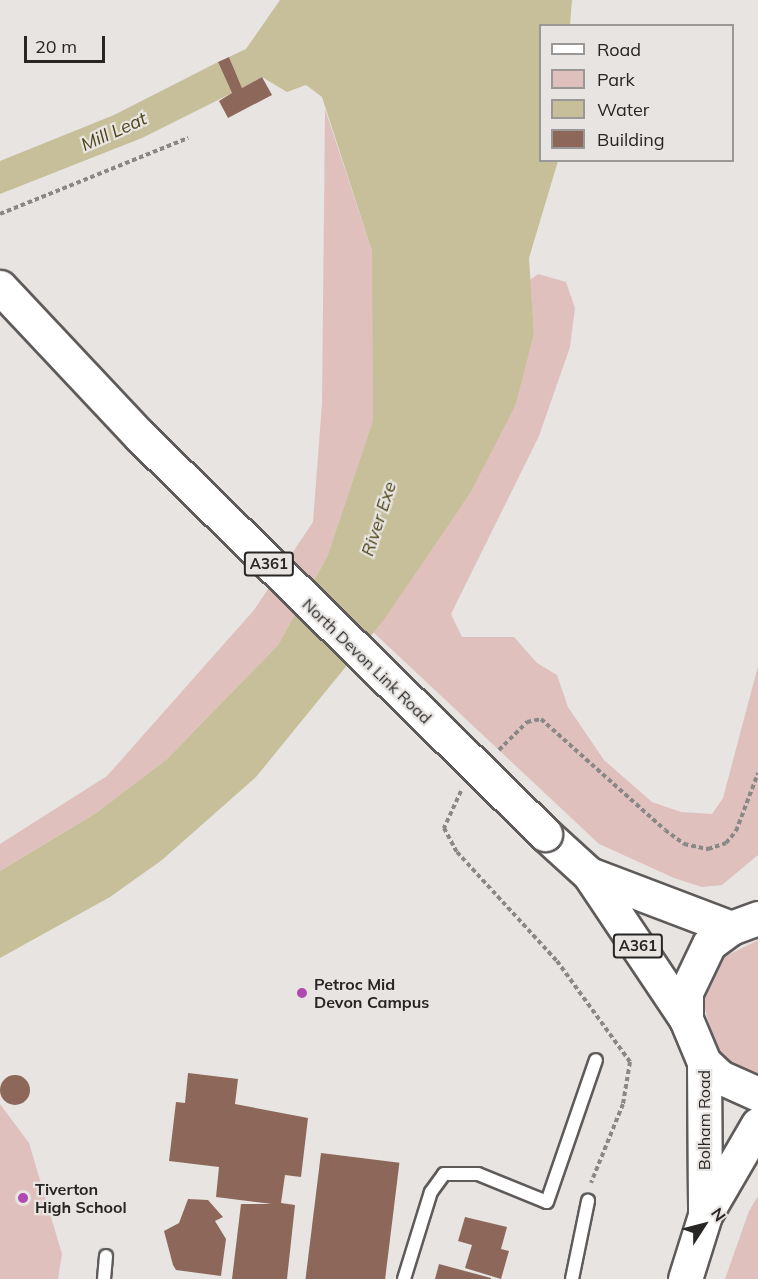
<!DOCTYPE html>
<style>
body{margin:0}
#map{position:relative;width:758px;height:1279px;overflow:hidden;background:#e7e4e2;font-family:Mulish,sans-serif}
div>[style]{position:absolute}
.green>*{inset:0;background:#e0c0bd}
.water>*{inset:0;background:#c7bf99}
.building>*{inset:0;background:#8d685a;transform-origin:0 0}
.round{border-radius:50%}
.path>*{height:4px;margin-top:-2px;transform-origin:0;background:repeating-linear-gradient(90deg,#8a8886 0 4.5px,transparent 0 7.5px)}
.roads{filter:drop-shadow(2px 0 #5e5b5a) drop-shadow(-2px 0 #5e5b5a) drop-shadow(0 2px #5e5b5a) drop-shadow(0 -2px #5e5b5a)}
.service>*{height:12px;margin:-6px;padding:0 6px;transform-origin:6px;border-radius:6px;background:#fff}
.primary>*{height:33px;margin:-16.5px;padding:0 16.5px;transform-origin:16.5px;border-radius:16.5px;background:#fff}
.trunk>*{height:33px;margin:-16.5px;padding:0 16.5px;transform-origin:16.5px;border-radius:16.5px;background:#fff}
.bridges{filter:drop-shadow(2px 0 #5e5b5a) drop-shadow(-2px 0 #5e5b5a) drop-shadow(0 2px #5e5b5a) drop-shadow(0 -2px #5e5b5a)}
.trunk-bridge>*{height:33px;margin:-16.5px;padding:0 16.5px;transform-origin:16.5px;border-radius:16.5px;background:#fff}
.dots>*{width:16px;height:16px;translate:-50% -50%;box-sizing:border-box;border:3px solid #e7e4e2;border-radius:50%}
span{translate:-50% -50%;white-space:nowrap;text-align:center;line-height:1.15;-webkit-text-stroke:4.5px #e7e4e2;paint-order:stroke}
.shield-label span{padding:2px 4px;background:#e7e4e2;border:2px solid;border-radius:4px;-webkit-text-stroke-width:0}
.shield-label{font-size:15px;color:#272625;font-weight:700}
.street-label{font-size:16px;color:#272625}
.poi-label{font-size:16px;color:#272625;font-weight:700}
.left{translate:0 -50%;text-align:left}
.water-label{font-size:18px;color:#4e4415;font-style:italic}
.legend{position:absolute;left:539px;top:24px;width:195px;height:138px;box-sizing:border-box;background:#e7e4e2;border:2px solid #9a9896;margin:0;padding:8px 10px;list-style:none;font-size:18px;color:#272625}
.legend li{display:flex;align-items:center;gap:12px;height:30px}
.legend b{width:30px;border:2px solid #9a9896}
.north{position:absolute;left:674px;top:1195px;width:60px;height:60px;-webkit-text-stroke:4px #e7e4e2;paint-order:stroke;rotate:54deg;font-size:16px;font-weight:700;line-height:24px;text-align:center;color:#272625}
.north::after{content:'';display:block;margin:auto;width:21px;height:27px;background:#272625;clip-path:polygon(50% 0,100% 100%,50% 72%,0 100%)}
.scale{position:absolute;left:24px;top:36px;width:81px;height:27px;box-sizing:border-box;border:3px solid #272625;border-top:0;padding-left:8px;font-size:18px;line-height:21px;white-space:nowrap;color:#272625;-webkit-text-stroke:4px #e7e4e2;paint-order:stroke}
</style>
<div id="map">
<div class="green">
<div style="clip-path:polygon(325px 109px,372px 251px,375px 364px,373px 420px,327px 557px,278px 645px,167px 759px,96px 813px,0 871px,0 844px,107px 776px,254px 610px,313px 522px,322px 403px)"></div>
<div style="clip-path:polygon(538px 274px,566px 282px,575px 308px,570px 347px,539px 436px,451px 614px,462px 637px,514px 637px,537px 663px,557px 675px,568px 707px,604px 760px,652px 802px,681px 812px,712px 814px,723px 798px,758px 666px,758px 855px,722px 885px,702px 887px,674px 878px,599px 844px,373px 632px,471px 492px,514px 406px,534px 334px,530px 280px)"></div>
<div style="clip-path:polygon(758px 940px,758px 1077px,741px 1071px,716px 1049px,703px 1002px,724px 957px)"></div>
<div style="clip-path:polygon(0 1104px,29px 1143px,62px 1254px,58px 1279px,0 1279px)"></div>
<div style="clip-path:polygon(758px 1196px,758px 1279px,725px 1279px,749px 1211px)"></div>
</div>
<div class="water">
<div style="clip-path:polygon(280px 0,572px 0,570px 25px,540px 26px,540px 160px,558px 161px,529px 258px,534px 334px,515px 406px,471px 492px,383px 621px,256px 777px,162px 860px,110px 897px,0 958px,0 871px,96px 813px,167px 759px,278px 645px,327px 557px,373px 420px,372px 251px,322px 97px,306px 85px,287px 92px,262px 77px,242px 88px,229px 57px,246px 49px)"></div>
<div style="clip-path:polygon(218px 62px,232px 93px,142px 138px,0 194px,0 161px,114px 115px)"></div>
</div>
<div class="building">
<div style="clip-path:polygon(229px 57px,242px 88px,262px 77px,272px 95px,228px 118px,219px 101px,232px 93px,218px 62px)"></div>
<div style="clip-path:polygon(188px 1073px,238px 1079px,235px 1104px,308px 1118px,301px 1177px,285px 1175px,281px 1203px,295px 1205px,287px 1279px,232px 1279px,241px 1204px,272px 1204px,216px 1197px,219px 1167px,169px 1161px,176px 1102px,185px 1103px)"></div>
<div class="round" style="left:0;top:1075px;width:30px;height:30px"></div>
<div style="left:321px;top:1153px;width:79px;height:127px;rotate:7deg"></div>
<div style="clip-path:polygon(188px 1199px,208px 1200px,223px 1217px,215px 1221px,226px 1239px,221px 1276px,176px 1270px,173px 1265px,164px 1231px,179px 1223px)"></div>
<div style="clip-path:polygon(465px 1217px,507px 1227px,501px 1249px,509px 1251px,501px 1279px,465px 1268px,472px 1245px,458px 1241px)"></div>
<div style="clip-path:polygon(439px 1264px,491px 1278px,491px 1279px,435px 1279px)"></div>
</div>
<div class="path">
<div style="left:0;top:214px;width:203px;rotate:-22deg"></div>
<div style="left:499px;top:750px;width:40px;rotate:-45deg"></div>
<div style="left:527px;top:722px;width:14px;rotate:-12deg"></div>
<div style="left:541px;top:719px;width:166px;rotate:41.8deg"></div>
<div style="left:665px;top:830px;width:24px;rotate:36deg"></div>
<div style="left:684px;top:844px;width:25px;rotate:12deg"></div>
<div style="left:708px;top:849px;width:19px;rotate:-18deg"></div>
<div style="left:726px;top:843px;width:16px;rotate:-50deg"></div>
<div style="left:736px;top:831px;width:62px;rotate:-69.2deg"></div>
<div style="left:461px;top:791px;width:41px;rotate:114.7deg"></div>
<div style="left:444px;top:828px;width:27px;rotate:62deg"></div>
<div style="left:457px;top:852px;width:148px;rotate:47.5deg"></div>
<div style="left:557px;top:961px;width:125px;rotate:54.1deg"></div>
<div style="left:630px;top:1062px;width:43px;rotate:99.5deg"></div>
<div style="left:623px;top:1104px;width:85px;rotate:112.1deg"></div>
</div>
<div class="roads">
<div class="service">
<div style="left:104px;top:1279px;width:23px;rotate:-85deg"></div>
<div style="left:404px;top:1279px;width:91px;rotate:-72.8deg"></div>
<div style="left:431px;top:1192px;width:22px;rotate:-54deg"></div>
<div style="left:444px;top:1174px;width:34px"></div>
<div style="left:478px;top:1174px;width:74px;rotate:22.1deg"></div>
<div style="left:547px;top:1202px;width:150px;rotate:-71deg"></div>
<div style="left:572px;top:1279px;width:80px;rotate:-78.4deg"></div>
</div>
<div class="primary">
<div style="left:704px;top:1062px;width:151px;rotate:89.6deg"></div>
<div style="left:685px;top:1279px;width:67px;rotate:-72.6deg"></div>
<div style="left:705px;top:1215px;width:105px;rotate:-59.8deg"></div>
</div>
<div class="trunk">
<div style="left:545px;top:834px;width:59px;rotate:42.3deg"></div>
<div style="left:589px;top:874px;width:174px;rotate:56.2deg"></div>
<div style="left:589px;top:874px;width:152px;rotate:20.8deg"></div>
<div style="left:758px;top:918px;width:29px;rotate:160deg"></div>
<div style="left:731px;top:928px;width:27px;rotate:144deg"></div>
<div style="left:709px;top:944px;width:53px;rotate:115.6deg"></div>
<div style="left:686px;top:992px;width:27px;rotate:90deg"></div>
<div style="left:686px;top:1019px;width:47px;rotate:67.3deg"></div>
<div style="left:704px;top:1062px;width:22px;rotate:43deg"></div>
<div style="left:720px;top:1077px;width:42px;rotate:24.1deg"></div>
</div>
</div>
<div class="bridges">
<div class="trunk-bridge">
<div style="left:0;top:287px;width:204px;rotate:46.8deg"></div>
<div style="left:140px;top:436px;width:568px;rotate:44.5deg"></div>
</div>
</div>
<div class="dots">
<div style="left:302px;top:993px;background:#af4ab0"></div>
<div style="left:23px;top:1198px;background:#af4ab0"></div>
</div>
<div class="shield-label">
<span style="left:269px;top:564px">A361</span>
<span style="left:638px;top:946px">A361</span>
</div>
<div class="street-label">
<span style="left:367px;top:661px;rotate:44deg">North Devon Link Road</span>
<span style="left:704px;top:1120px;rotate:-90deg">Bolham Road</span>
</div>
<div class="poi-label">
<span class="left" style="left:314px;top:993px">Petroc Mid<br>Devon Campus</span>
<span class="left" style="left:35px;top:1198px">Tiverton<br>High School</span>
</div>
<div class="water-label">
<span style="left:114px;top:132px;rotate:-24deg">Mill Leat</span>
<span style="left:379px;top:519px;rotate:-72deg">River Exe</span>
</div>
<ul class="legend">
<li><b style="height:8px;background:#fff"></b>Road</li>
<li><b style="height:16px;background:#e0c0bd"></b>Park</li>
<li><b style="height:16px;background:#c7bf99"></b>Water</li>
<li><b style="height:16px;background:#8d685a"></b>Building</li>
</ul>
<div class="north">N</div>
<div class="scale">20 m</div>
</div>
